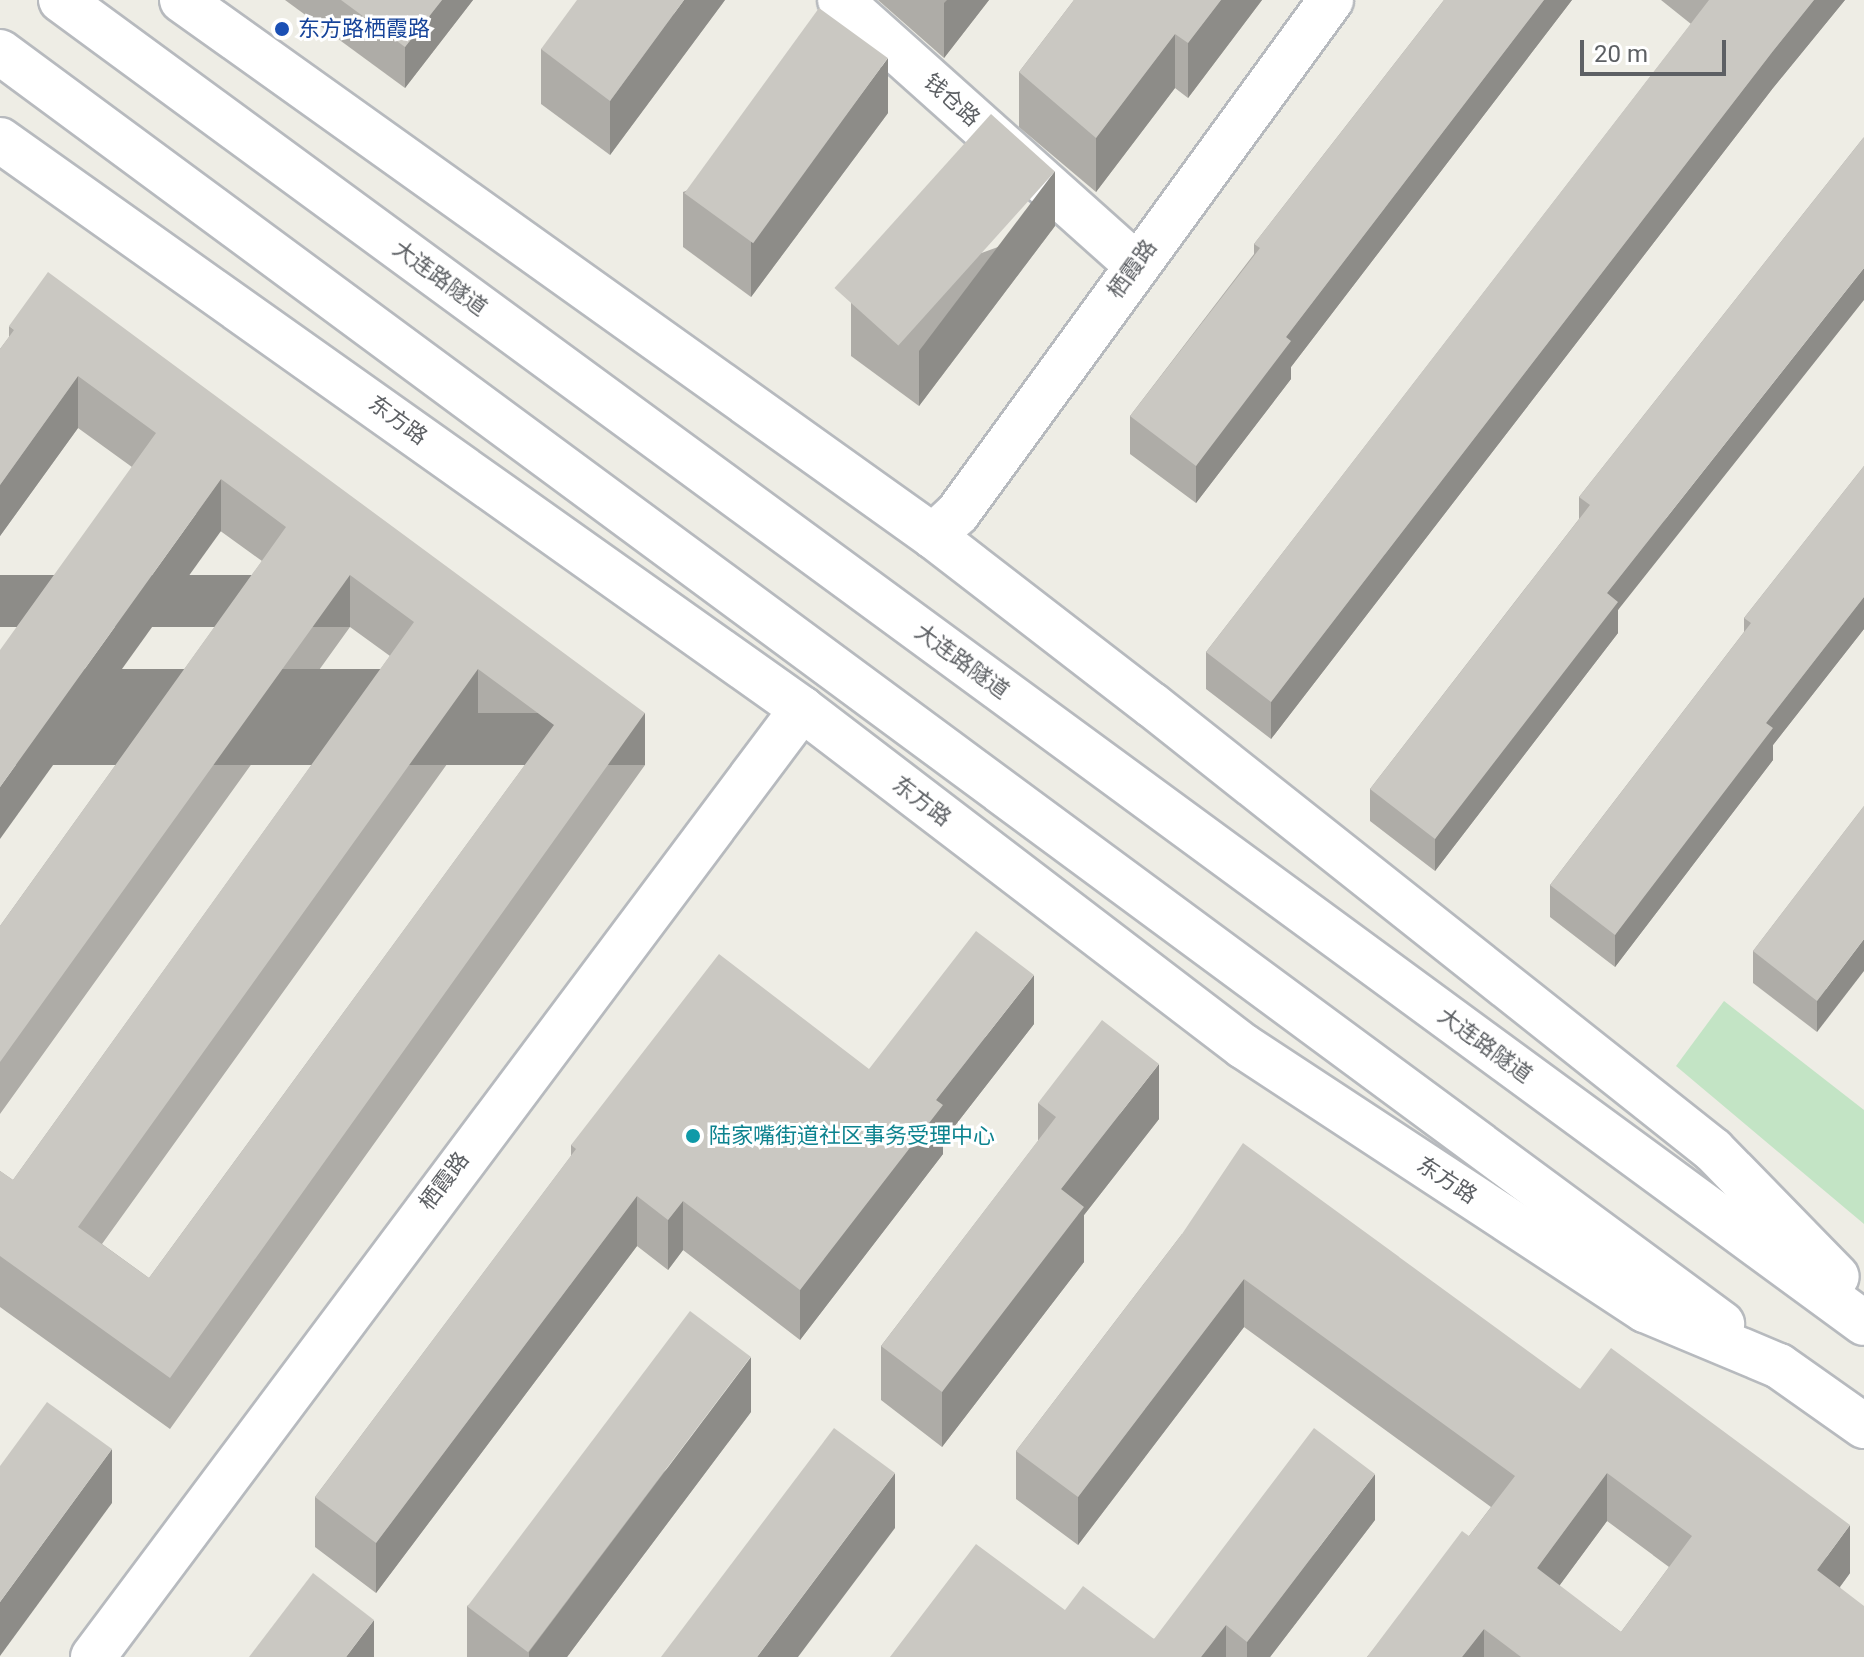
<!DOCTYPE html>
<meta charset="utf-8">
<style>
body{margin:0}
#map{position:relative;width:1864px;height:1657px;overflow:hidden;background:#eeede5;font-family:Roboto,"Noto Sans SC",sans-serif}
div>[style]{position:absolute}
.green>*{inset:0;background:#c3e4c5}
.roads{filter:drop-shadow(2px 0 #b7babe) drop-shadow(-2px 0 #b7babe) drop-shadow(0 2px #b7babe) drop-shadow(0 -2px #b7babe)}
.street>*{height:44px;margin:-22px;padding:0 22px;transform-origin:22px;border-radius:22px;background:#fff}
.secondary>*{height:44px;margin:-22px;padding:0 22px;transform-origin:22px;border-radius:22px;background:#fff}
.wall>*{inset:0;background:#aeaca7}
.shaded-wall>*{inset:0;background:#8d8c88;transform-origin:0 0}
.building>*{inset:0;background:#cac8c2;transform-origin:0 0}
.dots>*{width:22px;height:22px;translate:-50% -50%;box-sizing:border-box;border:4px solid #fff;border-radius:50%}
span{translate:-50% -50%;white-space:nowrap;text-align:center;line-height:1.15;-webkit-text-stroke:6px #fff;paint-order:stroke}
.transit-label{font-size:22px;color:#164399}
.left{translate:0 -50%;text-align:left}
.street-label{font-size:22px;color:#5d6064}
.culture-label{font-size:22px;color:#0d838f}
.scale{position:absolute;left:1580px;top:40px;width:146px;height:36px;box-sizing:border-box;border:4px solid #5d6064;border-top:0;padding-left:10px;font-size:24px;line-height:28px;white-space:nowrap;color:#5d6064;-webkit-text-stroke:6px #fff;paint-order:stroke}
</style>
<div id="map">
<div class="green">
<div style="clip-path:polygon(1724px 1001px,1864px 1110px,1864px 1224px,1676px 1066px)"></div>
</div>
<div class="roads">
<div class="street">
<div style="left:840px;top:0;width:396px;rotate:41.8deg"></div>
<div style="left:933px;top:536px;width:33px;rotate:-43deg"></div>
<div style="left:957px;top:514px;width:636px;rotate:-53.96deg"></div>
<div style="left:93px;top:1657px;width:1184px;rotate:-53.21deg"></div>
</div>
<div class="secondary">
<div style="left:61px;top:0;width:2236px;rotate:36.27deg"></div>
<div style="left:182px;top:0;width:923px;rotate:35.52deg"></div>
<div style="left:933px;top:536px;width:277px;rotate:37.7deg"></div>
<div style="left:1152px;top:705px;width:716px;rotate:38.42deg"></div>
<div style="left:1713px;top:1150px;width:177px;rotate:45.7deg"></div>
<div style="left:0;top:52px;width:2141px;rotate:36.45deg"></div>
<div style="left:0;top:140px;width:983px;rotate:35.35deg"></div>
<div style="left:802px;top:709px;width:555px;rotate:37.39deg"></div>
<div style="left:1243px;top:1046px;width:481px;rotate:33.3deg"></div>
<div style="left:1645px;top:1310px;width:145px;rotate:22.7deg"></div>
<div style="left:1779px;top:1366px;width:104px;rotate:35.2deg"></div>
</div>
</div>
<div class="wall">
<div style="clip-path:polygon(285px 0,473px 0,405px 88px)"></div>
<div style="clip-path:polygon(725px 0,610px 155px,541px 104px,541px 49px)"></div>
<div style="clip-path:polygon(878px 0,989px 0,944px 58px)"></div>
<div style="clip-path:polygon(1074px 0,1262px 0,1188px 98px,1175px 88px,1096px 192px,1019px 127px,1019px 72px)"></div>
<div style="clip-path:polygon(1444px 0,1572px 0,1291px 367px,1291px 379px,1196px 503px,1130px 454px,1130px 416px,1254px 254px,1254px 244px)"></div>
<div style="clip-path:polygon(1661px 0,1845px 0,1773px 88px,1271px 739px,1206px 689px,1206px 652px,1691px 24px)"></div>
<div style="clip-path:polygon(888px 113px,751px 297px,683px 247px,683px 192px)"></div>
<div style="clip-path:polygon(1864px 137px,1618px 610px,1618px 633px,1435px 871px,1370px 821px,1370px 789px,1579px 519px,1579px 497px)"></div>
<div style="clip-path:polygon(1055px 226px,919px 406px,851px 356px,851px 301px)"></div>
<div style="clip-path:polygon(evenodd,9px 326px,645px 765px,170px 1429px,0 1307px,0 1171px,13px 1180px,390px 656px,350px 627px,0 1114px,0 926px,262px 561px,78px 428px,0 536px,0 349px,9px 337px,9px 326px,478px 721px,530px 758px,149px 1278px,102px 1244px,478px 721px)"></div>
<div style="clip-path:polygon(1864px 466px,1864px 629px,1773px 745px,1773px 760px,1615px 967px,1550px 917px,1550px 885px,1744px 632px,1744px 618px)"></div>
<div style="clip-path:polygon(1864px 806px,1817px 1032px,1753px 983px,1753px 951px)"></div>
<div style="clip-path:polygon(1034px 1024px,943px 1141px,943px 1154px,800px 1340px,683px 1250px,668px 1270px,637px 1246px,376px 1593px,315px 1547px,315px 1497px,571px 1156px,571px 1145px,869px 1069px)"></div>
<div style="clip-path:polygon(1038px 1103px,1159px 1119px,1084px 1215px,1084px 1262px,942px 1447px,881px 1400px,881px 1346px,1038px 1141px)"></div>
<div style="clip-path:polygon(evenodd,1182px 1234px,1580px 1389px,1850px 1573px,1840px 1587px,1864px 1657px,1367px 1657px,1469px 1536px,1491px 1507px,1244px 1327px,1078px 1545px,1016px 1499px,1016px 1451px,1182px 1234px,1607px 1521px,1669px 1567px,1621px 1632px,1559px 1586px,1607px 1521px)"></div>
<div style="clip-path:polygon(751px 1412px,567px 1657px,467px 1657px,467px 1606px)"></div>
<div style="clip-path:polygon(1375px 1520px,1270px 1657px,890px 1657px,1065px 1610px,1154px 1639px)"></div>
</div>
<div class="shaded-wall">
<div style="clip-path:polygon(442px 0,473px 0,405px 88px,405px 47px)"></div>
<div style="clip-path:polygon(684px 0,725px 0,610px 155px,610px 101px)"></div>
<div style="clip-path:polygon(947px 0,989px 0,944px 58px,944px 3px)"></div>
<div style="clip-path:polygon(1221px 0,1262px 0,1188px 98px,1188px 43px)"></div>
<div style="clip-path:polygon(1544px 0,1572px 0,1291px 367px,1291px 379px,1196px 503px,1196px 466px,1286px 337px)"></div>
<div style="clip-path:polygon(1814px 0,1845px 0,1773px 88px,1271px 739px,1271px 702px,1773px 51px)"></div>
<div style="clip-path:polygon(1175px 34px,1175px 88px,1096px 192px,1096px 138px)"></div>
<div style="clip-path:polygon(888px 58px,888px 113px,751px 297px,751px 242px)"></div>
<div style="clip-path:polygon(1055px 171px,1055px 226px,919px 406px,919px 351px)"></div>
<div style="clip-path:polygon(1864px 268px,1864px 300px,1618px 610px,1618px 633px,1435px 871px,1435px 839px,1607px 593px)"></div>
<div style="clip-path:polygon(78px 376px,78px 428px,0 536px,0 485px)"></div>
<div style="clip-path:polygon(221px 479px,221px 531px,0 839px,0 787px)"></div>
<div style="left:350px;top:575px;width:52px;height:600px;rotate:90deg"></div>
<div style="clip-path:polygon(1864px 597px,1864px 629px,1773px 745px,1773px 760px,1615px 967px,1615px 935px,1766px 723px)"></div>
<div style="left:478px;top:669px;width:52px;height:687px;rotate:90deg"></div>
<div style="left:645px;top:713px;width:52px;height:817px;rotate:90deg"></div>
<div style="clip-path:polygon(1864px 939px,1864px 971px,1817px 1032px,1817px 1001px)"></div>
<div style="clip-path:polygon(1034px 975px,1034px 1024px,943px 1141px,943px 1154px,800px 1340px,800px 1290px,936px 1100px)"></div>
<div style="clip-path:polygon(1159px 1064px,1159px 1119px,1084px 1215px,1084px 1262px,942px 1447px,942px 1392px,1061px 1189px)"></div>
<div style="clip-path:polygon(637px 1196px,637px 1246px,376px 1593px,376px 1543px)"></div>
<div style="clip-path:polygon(683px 1201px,683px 1250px,668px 1270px,668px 1220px)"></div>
<div style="clip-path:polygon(1244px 1279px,1244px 1327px,1078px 1545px,1078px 1497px)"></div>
<div style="clip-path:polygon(751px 1357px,751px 1412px,567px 1657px,529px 1657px,529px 1652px)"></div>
<div style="clip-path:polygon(112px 1449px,112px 1503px,0 1656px,0 1602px)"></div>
<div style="clip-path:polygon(895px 1473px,895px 1528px,798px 1657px,757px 1657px)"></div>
<div style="clip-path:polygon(1607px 1473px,1607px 1521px,1537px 1616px,1537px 1568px)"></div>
<div style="clip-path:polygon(1375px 1474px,1375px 1520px,1270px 1657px,1247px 1657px,1247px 1642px)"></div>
<div style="clip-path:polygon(1850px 1525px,1850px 1573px,1817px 1618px,1817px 1570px)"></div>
<div style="clip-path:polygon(374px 1620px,374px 1657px,346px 1657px)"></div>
<div style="clip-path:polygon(1226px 1625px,1226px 1657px,1201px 1657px)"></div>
<div style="clip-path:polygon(1484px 1629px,1484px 1657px,1462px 1657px)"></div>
</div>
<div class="building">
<div style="clip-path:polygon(341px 0,442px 0,405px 47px)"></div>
<div style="clip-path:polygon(577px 0,684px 0,610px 101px,541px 49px)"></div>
<div style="clip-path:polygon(1074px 0,1221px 0,1188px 43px,1175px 34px,1096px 138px,1019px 72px)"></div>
<div style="clip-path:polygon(1444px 0,1544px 0,1286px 337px,1291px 341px,1196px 466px,1130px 416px,1260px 248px,1254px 244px)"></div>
<div style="clip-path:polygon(1709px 0,1814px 0,1773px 51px,1271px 702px,1206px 652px)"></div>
<div style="left:819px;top:8px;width:85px;height:229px;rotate:36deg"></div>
<div style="left:991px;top:114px;width:86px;height:234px;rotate:42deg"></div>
<div style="clip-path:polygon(1864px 137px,1864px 268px,1607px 593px,1618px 602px,1435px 839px,1370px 789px,1590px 505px,1579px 497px)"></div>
<div style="clip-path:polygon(evenodd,48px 272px,645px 713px,170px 1378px,0 1256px,0 1171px,13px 1180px,414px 622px,350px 575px,0 1062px,0 926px,286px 527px,221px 479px,0 787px,0 650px,156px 433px,78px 376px,0 485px,0 349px,14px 330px,9px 326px,48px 272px,478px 669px,554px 725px,149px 1278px,78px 1227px,478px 669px)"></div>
<div style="clip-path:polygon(1864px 466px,1864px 597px,1766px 723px,1773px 728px,1615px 935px,1550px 885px,1751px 623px,1744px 618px)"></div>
<div style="clip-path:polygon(1864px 806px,1864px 939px,1817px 1001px,1753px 951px)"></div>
<div style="clip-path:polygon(976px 931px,1034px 975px,936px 1100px,943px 1105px,800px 1290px,683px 1201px,668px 1220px,637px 1196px,376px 1543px,315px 1497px,576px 1149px,571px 1145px,719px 954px,869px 1069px)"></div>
<div style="clip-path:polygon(1102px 1020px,1159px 1064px,1061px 1189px,1084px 1207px,942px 1392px,881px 1346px,1056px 1117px,1038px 1103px)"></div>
<div style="clip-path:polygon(evenodd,1243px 1143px,1580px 1389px,1611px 1348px,1850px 1525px,1817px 1570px,1864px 1606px,1864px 1657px,1521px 1657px,1484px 1629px,1462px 1657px,1367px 1657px,1462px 1531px,1469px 1536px,1515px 1476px,1244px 1279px,1078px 1497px,1016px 1451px,1182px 1234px,1243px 1143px,1607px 1473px,1692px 1536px,1621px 1632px,1537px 1568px,1607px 1473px)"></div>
<div style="left:690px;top:1311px;width:76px;height:370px;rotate:37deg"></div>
<div style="clip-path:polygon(47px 1402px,112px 1449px,0 1602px,0 1466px)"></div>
<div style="clip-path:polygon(834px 1428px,895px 1473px,757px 1657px,661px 1657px)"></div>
<div style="clip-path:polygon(1314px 1428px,1375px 1474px,1247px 1642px,1226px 1625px,1201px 1657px,890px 1657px,976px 1544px,1065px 1610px,1083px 1586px,1154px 1639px)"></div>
<div style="clip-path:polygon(313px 1573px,374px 1620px,346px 1657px,249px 1657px)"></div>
</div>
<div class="dots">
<div style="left:282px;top:29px;background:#1a4fb4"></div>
<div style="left:693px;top:1136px;background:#0f9aa8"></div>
</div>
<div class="transit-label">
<span class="left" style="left:298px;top:29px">东方路栖霞路</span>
</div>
<div class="street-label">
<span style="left:952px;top:100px;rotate:42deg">钱仓路</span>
<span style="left:1132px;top:269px;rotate:-54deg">栖霞路</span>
<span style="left:440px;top:278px;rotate:36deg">大连路隧道</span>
<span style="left:398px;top:420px;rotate:36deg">东方路</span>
<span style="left:962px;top:661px;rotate:36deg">大连路隧道</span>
<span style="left:922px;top:801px;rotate:37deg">东方路</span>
<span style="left:1485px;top:1045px;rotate:36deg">大连路隧道</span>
<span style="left:1447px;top:1180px;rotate:33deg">东方路</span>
<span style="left:444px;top:1181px;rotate:-53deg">栖霞路</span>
</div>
<div class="culture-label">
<span class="left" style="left:709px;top:1136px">陆家嘴街道社区事务受理中心</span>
</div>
<div class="scale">20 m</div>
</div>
